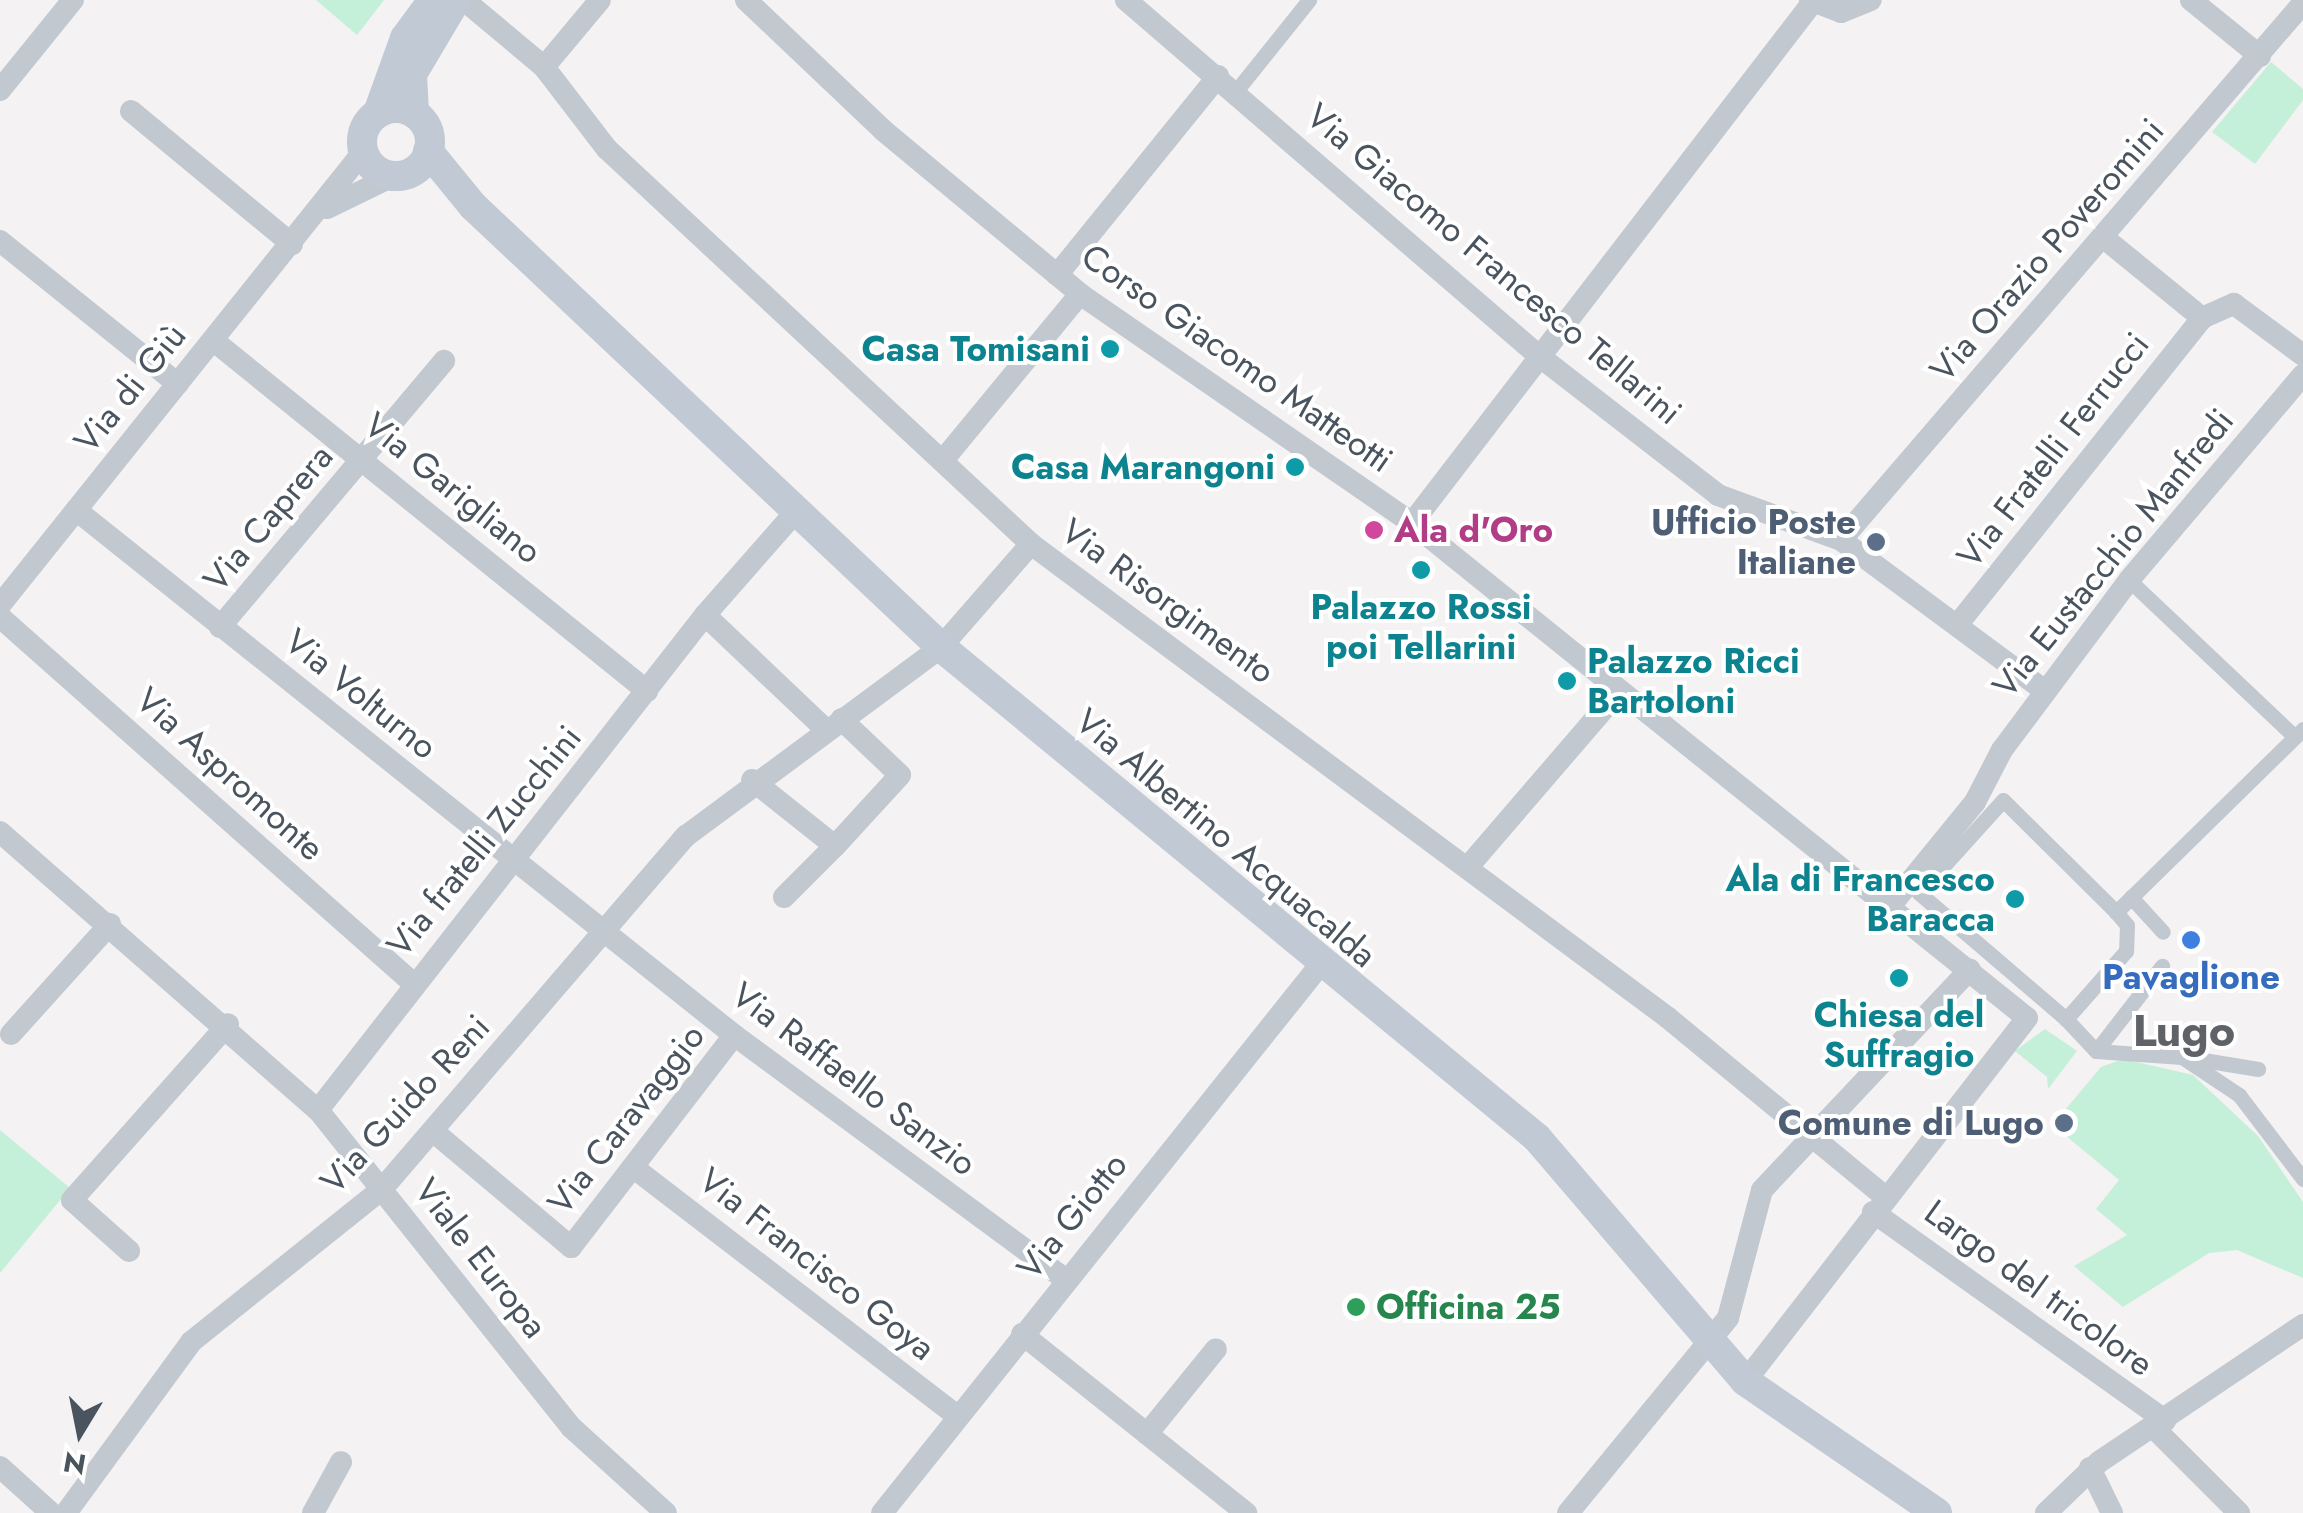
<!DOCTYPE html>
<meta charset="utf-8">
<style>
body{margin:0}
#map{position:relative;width:2303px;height:1513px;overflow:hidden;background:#f4f2f2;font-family:Jost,sans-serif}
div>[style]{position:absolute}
.green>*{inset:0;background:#c4efd8}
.pedestrian>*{height:15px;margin:-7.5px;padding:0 7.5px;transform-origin:7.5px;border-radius:7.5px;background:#c1c8d0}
.minor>*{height:22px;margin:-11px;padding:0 11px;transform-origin:11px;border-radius:11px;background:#c1c8d0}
.secondary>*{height:30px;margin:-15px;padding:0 15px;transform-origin:15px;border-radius:15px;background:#c1c9d4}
.secondary>.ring{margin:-15px;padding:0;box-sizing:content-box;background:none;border:30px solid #c1c9d4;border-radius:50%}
.dots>*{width:28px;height:28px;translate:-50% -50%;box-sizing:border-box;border:5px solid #fff;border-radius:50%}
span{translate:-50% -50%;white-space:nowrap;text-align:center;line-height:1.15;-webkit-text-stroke:8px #fff;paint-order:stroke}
.street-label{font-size:35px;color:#4a545f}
.culture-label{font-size:35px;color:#0d838f;font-weight:700}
.right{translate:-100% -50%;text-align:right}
.left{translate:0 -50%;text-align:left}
.service-label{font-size:35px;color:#4e5e75;font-weight:700}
.hotel-label{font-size:35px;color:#b23c85;font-weight:700}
.shop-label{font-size:35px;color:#366cbe;font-weight:700}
.leisure-label{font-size:35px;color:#27864d;font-weight:700}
.district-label{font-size:45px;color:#5f6267;font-weight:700}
.north{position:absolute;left:30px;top:1383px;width:100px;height:100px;-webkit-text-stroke:8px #fff;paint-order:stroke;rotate:190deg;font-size:28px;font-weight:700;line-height:40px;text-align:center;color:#4a545f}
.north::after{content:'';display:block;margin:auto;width:35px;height:45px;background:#4a545f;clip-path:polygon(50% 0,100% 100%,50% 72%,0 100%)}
</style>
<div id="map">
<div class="green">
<div style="clip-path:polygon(316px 0,384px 0,357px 35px)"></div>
<div style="clip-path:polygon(2271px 62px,2303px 89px,2303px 100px,2255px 164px,2212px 132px)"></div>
<div style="clip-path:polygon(2045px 1029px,2077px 1051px,2048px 1089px,2047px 1077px,2015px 1051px)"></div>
<div style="clip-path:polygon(2123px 1059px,2193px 1075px,2258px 1136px,2303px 1202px,2303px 1278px,2237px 1250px,2209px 1253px,2123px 1307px,2074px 1266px,2127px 1235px,2096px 1209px,2119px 1180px,2059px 1130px,2060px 1116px,2101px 1067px)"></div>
<div style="clip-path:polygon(0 1130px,70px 1188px,0 1273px)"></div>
</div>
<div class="pedestrian">
<div style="left:1236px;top:91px;width:117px;rotate:-51.3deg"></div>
<div style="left:2129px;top:580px;width:228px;rotate:43.4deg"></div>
<div style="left:2303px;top:729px;width:262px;rotate:135.6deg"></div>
<div style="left:2116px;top:912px;width:17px;rotate:50deg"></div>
<div style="left:2127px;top:925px;width:26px;rotate:92deg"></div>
<div style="left:2126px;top:951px;width:91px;rotate:131.4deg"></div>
<div style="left:2066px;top:1019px;width:44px;rotate:46.8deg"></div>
<div style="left:2096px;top:1051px;width:86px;rotate:4deg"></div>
<div style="left:2182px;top:1057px;width:69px;rotate:33.7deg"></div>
<div style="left:2239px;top:1095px;width:106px;rotate:52.7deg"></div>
<div style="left:2131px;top:897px;width:47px;rotate:47.6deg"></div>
<div style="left:2066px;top:1019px;width:194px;rotate:-139.4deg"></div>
<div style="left:1919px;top:893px;width:125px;rotate:-47.9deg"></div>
<div style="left:2003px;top:800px;width:159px;rotate:44.7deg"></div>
<div style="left:2096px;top:1051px;width:108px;rotate:-52.2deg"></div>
<div style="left:2191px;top:1058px;width:68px;rotate:9.3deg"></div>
</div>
<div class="minor">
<div style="left:464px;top:0;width:104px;rotate:39.9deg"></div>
<div style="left:544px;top:67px;width:103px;rotate:52.5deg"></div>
<div style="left:607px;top:149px;width:579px;rotate:42.97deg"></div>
<div style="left:1031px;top:544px;width:793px;rotate:36.64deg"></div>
<div style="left:1667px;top:1017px;width:283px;rotate:39.5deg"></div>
<div style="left:746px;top:0;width:190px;rotate:43.5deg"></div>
<div style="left:884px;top:131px;width:255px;rotate:39.7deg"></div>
<div style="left:1080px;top:294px;width:403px;rotate:34.6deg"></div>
<div style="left:1412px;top:523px;width:789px;rotate:38.83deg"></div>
<div style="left:2027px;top:1018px;width:460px;rotate:127.8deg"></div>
<div style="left:1126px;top:0;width:545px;rotate:40.76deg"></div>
<div style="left:1539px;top:356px;width:227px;rotate:37.8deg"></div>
<div style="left:1718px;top:495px;width:131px;rotate:20.1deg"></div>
<div style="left:1841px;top:540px;width:252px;rotate:36.5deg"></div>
<div style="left:1810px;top:0;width:33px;rotate:21deg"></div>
<div style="left:1841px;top:12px;width:32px;rotate:-22deg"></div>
<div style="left:2191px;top:0;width:89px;rotate:39.1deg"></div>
<div style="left:544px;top:67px;width:87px;rotate:-50.1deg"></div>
<div style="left:0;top:90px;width:116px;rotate:-51deg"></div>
<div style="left:131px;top:111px;width:209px;rotate:39.6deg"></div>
<div style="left:327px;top:208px;width:73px;rotate:-25.9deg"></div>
<div style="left:2104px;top:238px;width:127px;rotate:39.2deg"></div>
<div style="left:0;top:241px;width:228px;rotate:38.8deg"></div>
<div style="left:1057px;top:275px;width:256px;rotate:-51deg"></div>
<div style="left:214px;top:341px;width:557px;rotate:38.95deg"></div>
<div style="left:944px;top:459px;width:214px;rotate:-50.5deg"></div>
<div style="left:76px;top:510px;width:842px;rotate:38.59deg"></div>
<div style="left:734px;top:1035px;width:411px;rotate:36.4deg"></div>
<div style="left:1412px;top:523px;width:656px;rotate:-52.43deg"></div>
<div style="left:1841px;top:540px;width:708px;rotate:-49.29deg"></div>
<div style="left:0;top:605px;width:580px;rotate:-51.29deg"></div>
<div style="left:705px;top:615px;width:164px;rotate:43.5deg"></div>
<div style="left:0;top:617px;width:553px;rotate:41.56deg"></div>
<div style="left:1958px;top:624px;width:391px;rotate:-51.4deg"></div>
<div style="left:2202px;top:318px;width:35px;rotate:-24deg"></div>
<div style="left:2234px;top:304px;width:86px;rotate:36.5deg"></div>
<div style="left:220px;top:627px;width:348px;rotate:-49.9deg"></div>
<div style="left:752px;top:780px;width:106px;rotate:38.5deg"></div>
<div style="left:835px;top:846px;width:96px;rotate:-47.5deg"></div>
<div style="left:900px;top:775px;width:81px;rotate:-136.5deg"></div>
<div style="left:0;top:832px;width:422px;rotate:41.2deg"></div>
<div style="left:318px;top:1110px;width:406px;rotate:51.4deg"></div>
<div style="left:571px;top:1427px;width:128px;rotate:42.2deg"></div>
<div style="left:1467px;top:868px;width:233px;rotate:-49.3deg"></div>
<div style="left:784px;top:897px;width:72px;rotate:-45deg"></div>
<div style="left:1891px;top:905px;width:133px;rotate:-50.8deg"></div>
<div style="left:1975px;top:802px;width:59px;rotate:-62.6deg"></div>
<div style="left:2002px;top:750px;width:212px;rotate:-53.2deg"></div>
<div style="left:2129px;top:580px;width:269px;rotate:-49.7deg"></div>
<div style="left:11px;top:1034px;width:148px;rotate:-48deg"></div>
<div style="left:318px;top:1110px;width:628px;rotate:-51.98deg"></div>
<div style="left:705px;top:615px;width:141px;rotate:-48.7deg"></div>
<div style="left:434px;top:1132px;width:179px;rotate:40deg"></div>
<div style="left:571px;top:1247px;width:267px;rotate:-52.4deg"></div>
<div style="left:634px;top:1168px;width:407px;rotate:37.5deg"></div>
<div style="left:1873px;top:1212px;width:359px;rotate:35.5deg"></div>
<div style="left:129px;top:1251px;width:76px;rotate:-138.2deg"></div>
<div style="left:72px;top:1200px;width:235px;rotate:-48.4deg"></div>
<div style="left:1022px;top:1334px;width:287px;rotate:38.6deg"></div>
<div style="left:2153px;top:1427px;width:122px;rotate:45deg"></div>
<div style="left:1147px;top:1434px;width:109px;rotate:-50.9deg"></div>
<div style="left:0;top:1467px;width:69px;rotate:42deg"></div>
<div style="left:2090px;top:1468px;width:50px;rotate:63.9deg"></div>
<div style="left:66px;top:1513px;width:212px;rotate:-53.8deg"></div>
<div style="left:191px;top:1342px;width:245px;rotate:-38.7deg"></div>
<div style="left:382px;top:1189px;width:466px;rotate:-49.3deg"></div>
<div style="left:686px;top:836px;width:317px;rotate:-36.5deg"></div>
<div style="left:941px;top:647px;width:137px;rotate:-48.9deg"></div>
<div style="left:313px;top:1513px;width:58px;rotate:-61.2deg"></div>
<div style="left:882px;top:1513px;width:702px;rotate:-51.37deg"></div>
<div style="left:1568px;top:1513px;width:252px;rotate:-50.6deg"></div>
<div style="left:1728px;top:1318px;width:132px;rotate:-75.1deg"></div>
<div style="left:1762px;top:1190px;width:303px;rotate:-46.7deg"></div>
<div style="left:2046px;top:1513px;width:74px;rotate:-43.9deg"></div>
<div style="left:2099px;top:1462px;width:246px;rotate:-33.9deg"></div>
</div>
<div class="secondary">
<div class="ring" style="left:362px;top:108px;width:38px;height:38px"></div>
<div style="left:378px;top:113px;width:80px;rotate:-70.2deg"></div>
<div style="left:405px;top:38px;width:47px;rotate:-53.6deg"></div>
<div style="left:414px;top:113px;width:39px;rotate:-93deg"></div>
<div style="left:412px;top:74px;width:86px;rotate:-59.3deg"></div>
<div style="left:428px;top:151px;width:71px;rotate:50.7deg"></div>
<div style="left:473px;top:206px;width:643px;rotate:43.3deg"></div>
<div style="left:941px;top:647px;width:772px;rotate:39.48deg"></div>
<div style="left:1537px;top:1138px;width:320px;rotate:49.4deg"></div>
<div style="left:1745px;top:1381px;width:233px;rotate:34.5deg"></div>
</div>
<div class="dots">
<div style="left:1110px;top:349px;background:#0f9aa8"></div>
<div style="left:1295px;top:467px;background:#0f9aa8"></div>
<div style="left:1374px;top:530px;background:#d1479c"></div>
<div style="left:1876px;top:542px;background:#5c6f8a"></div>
<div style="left:1421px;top:570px;background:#0f9aa8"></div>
<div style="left:1567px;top:681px;background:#0f9aa8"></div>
<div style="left:2015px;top:899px;background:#0f9aa8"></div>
<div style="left:2191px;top:940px;background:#3f7fe0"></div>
<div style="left:1899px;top:978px;background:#0f9aa8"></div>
<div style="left:2064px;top:1123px;background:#5c6f8a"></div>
<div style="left:1356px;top:1307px;background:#2e9e5b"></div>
</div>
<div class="street-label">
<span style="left:2047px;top:250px;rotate:-49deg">Via Orazio Poveromini</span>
<span style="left:1494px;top:264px;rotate:40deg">Via Giacomo Francesco Tellarini</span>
<span style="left:1237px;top:358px;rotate:35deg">Corso Giacomo Matteotti</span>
<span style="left:130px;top:388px;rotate:-51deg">Via di Giù</span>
<span style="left:2053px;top:450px;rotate:-52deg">Via Fratelli Ferrucci</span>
<span style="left:453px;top:488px;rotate:39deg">Via Garigliano</span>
<span style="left:268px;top:518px;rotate:-50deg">Via Caprera</span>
<span style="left:2113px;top:553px;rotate:-51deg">Via Eustacchio Manfredi</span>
<span style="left:1168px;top:601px;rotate:36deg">Via Risorgimento</span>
<span style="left:361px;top:694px;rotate:39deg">Via Volturno</span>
<span style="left:230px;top:774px;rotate:42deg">Via Aspromonte</span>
<span style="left:1226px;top:838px;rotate:40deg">Via Albertino Acquacalda</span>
<span style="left:484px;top:841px;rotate:-51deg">Via fratelli Zucchini</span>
<span style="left:854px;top:1079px;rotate:37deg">Via Raffaello Sanzio</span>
<span style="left:405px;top:1104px;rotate:-47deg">Via Guido Reni</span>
<span style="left:626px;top:1119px;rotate:-52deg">Via Caravaggio</span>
<span style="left:1072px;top:1216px;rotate:-51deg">Via Giotto</span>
<span style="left:481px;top:1258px;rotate:52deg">Viale Europa</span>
<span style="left:817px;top:1264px;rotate:38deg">Via Francisco Goya</span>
<span style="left:2039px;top:1288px;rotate:36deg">Largo del tricolore</span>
</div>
<div class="culture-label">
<span class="right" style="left:1090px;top:349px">Casa Tomisani</span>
<span class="right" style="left:1275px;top:467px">Casa Marangoni</span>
<span style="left:1421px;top:627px">Palazzo Rossi<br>poi Tellarini</span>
<span class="left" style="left:1587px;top:681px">Palazzo Ricci<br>Bartoloni</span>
<span class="right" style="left:1995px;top:899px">Ala di Francesco<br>Baracca</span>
<span style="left:1899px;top:1035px">Chiesa del<br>Suffragio</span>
</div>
<div class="service-label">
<span class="right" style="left:1856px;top:542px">Ufficio Poste<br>Italiane</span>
<span class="right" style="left:2044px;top:1123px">Comune di Lugo</span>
</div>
<div class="hotel-label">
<span class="left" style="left:1394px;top:530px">Ala d'Oro</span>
</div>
<div class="shop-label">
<span style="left:2191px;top:977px">Pavaglione</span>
</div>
<div class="leisure-label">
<span class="left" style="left:1376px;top:1307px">Officina 25</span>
</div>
<div class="district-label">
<span style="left:2184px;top:1031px">Lugo</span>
</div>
<div class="north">N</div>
</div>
